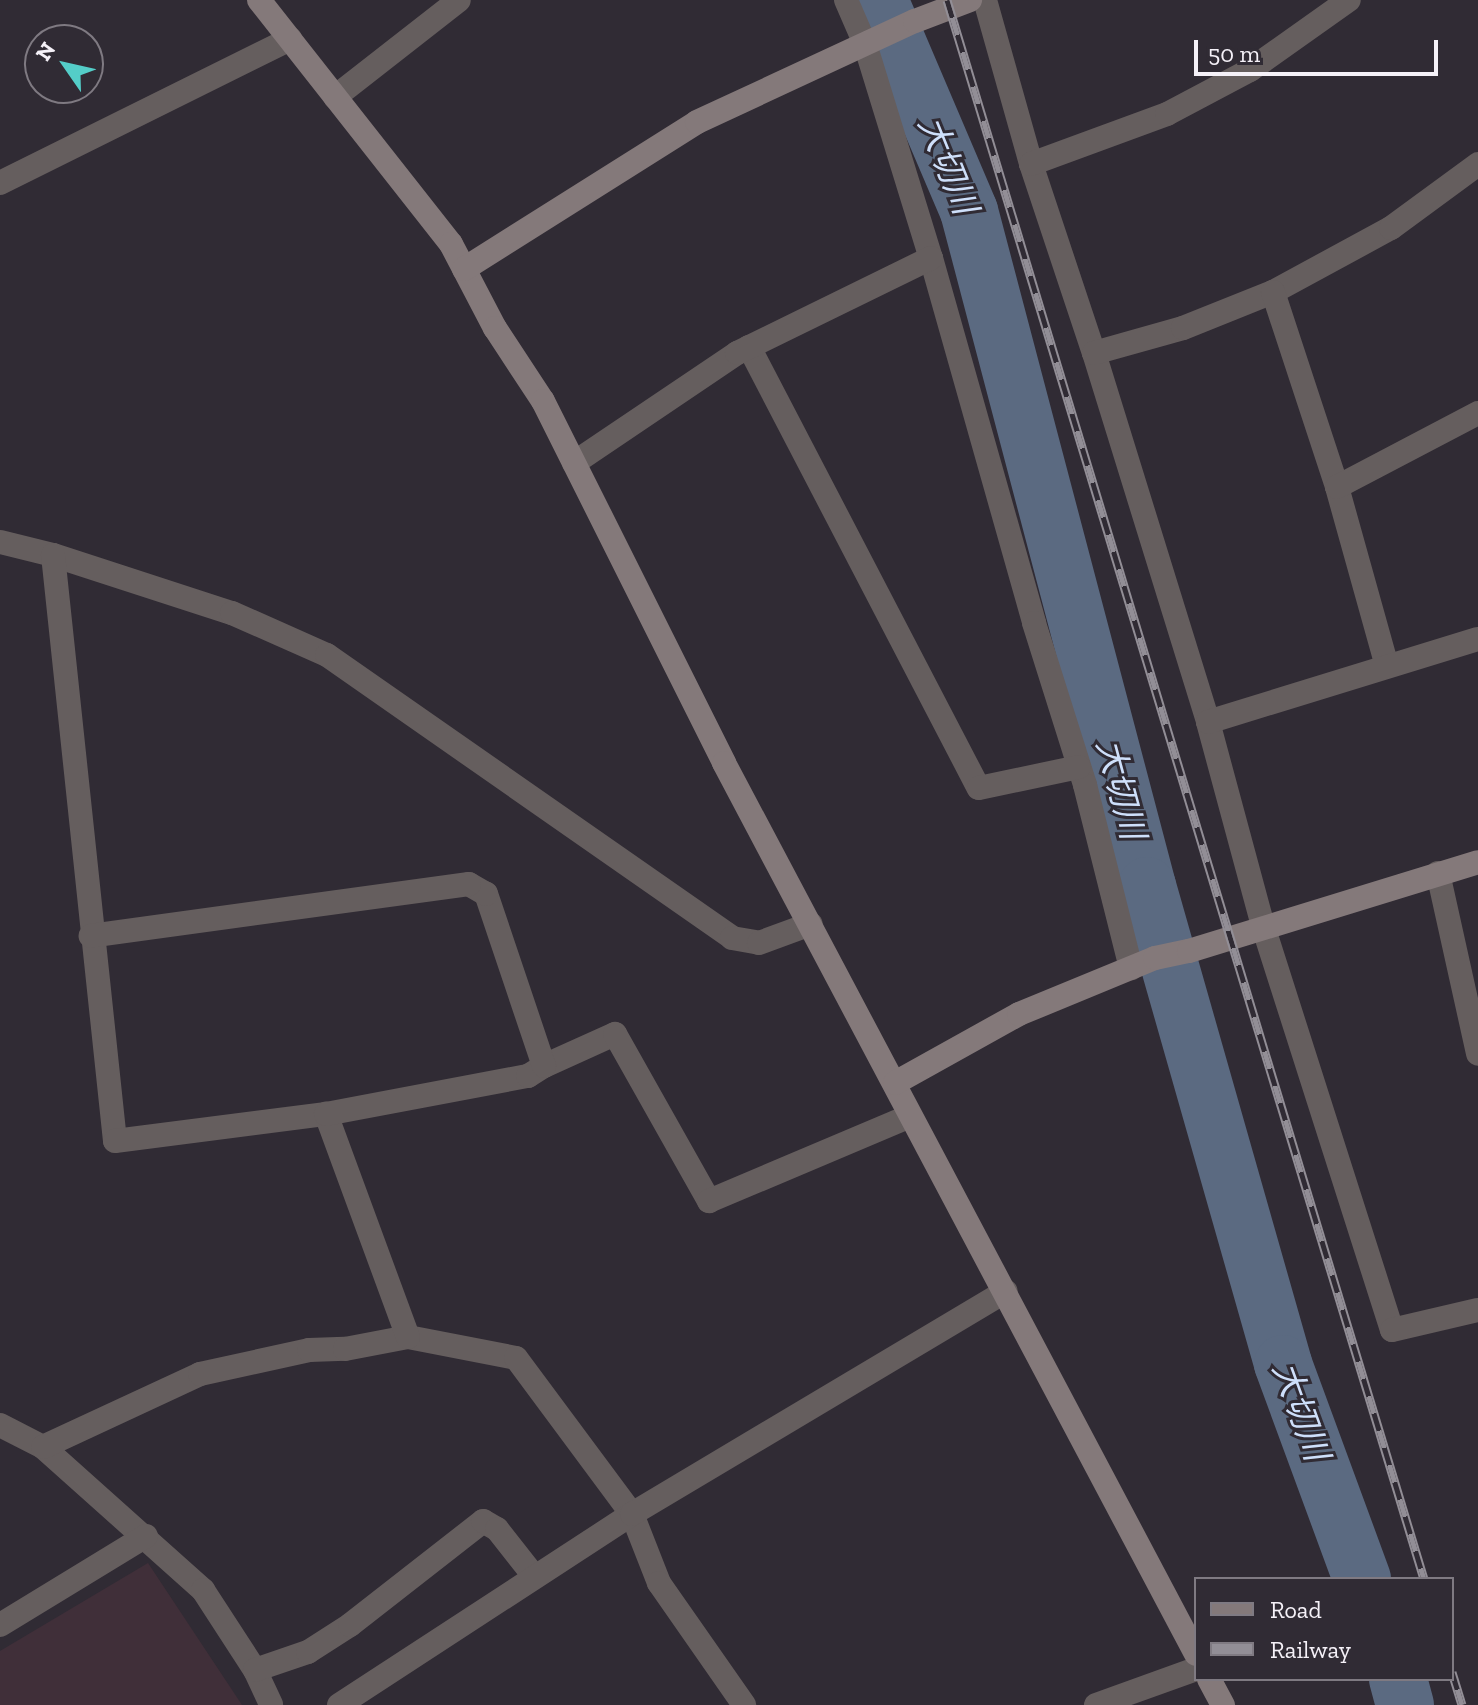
<!DOCTYPE html>
<meta charset="utf-8">
<style>
body{margin:0}
#map{position:relative;width:1478px;height:1705px;overflow:hidden;background:#302b34;font-family:"Zilla Slab","Noto Sans JP",serif}
div>[style]{position:absolute}
.industrial>*{inset:0;background:#402f39}
.river>*{height:58px;margin:-29px;padding:0 29px;transform-origin:29px;border-radius:29px;background:#5b6a81}
.street>*{height:24px;margin:-12px;padding:0 12px;transform-origin:12px;border-radius:12px;background:#655e5e}
.secondary>*{height:24px;margin:-12px;padding:0 12px;transform-origin:12px;border-radius:12px;background:#84797a}
.rail>*{height:9px;margin-top:-4.5px;transform-origin:0;background:repeating-linear-gradient(90deg,#302b34 0 18px,#928e96 0 36px);box-sizing:border-box;border-block:2px solid #928e96}
span{translate:-50% -50%;white-space:nowrap;text-align:center;line-height:1.15;-webkit-text-stroke:6px #302b34;paint-order:stroke}
.water-label{font-size:34px;color:#cedffa;font-style:italic}
.legend{position:absolute;left:1194px;top:1577px;width:260px;height:104px;box-sizing:border-box;background:#302b34;border:2px solid #7f7a82;margin:0;padding:10px 14px;list-style:none;font-size:24px;color:#f5f1f8}
.legend li{display:flex;align-items:center;gap:16px;height:40px}
.legend b{width:40px;border:2px solid #7f7a82}
.north{position:absolute;left:24px;top:24px;width:80px;height:80px;box-sizing:border-box;background:#302b34;border:2px solid #7f7a82;border-radius:50%;rotate:304deg;font-size:22px;font-weight:700;line-height:32px;text-align:center;color:#f5f1f8}
.north::after{content:'';display:block;margin:auto;width:28px;height:36px;background:#54cdc8;clip-path:polygon(50% 0,100% 100%,50% 72%,0 100%)}
.scale{position:absolute;left:1194px;top:40px;width:244px;height:36px;box-sizing:border-box;border:4px solid #f5f1f8;border-top:0;padding-left:10px;font-size:24px;line-height:28px;white-space:nowrap;color:#f5f1f8;-webkit-text-stroke:6px #302b34;paint-order:stroke}
</style>
<div id="map">
<div class="industrial">
<div style="clip-path:polygon(148px 1563px,242px 1705px,0 1705px,0 1651px)"></div>
</div>
<div class="river">
<div style="left:879px;top:0;width:229px;rotate:66.9deg"></div>
<div style="left:969px;top:211px;width:698px;rotate:75.23deg"></div>
<div style="left:1147px;top:886px;width:497px;rotate:74.1deg"></div>
<div style="left:1283px;top:1364px;width:229px;rotate:69.8deg"></div>
<div style="left:1398px;top:1679px;width:27px;rotate:75deg"></div>
</div>
<div class="street">
<div style="left:846px;top:0;width:48px;rotate:66.6deg"></div>
<div style="left:865px;top:44px;width:224px;rotate:72.9deg"></div>
<div style="left:931px;top:258px;width:379px;rotate:74.2deg"></div>
<div style="left:1034px;top:623px;width:170px;rotate:72.5deg"></div>
<div style="left:1085px;top:785px;width:189px;rotate:75.9deg"></div>
<div style="left:985px;top:0;width:170px;rotate:74.3deg"></div>
<div style="left:1031px;top:164px;width:199px;rotate:71.6deg"></div>
<div style="left:1094px;top:353px;width:386px;rotate:72.8deg"></div>
<div style="left:1208px;top:722px;width:211px;rotate:74.9deg"></div>
<div style="left:1263px;top:926px;width:424px;rotate:72.3deg"></div>
<div style="left:1392px;top:1330px;width:88px;rotate:-13.1deg"></div>
<div style="left:335px;top:97px;width:157px;rotate:-38deg"></div>
<div style="left:1031px;top:164px;width:145px;rotate:-20.2deg"></div>
<div style="left:1167px;top:114px;width:94px;rotate:-27.9deg"></div>
<div style="left:1250px;top:70px;width:121px;rotate:-35.3deg"></div>
<div style="left:0;top:183px;width:324px;rotate:-26.4deg"></div>
<div style="left:1273px;top:292px;width:134px;rotate:-28.5deg"></div>
<div style="left:1391px;top:228px;width:108px;rotate:-36.3deg"></div>
<div style="left:749px;top:347px;width:497px;rotate:62.5deg"></div>
<div style="left:979px;top:788px;width:102px;rotate:-11.9deg"></div>
<div style="left:1094px;top:353px;width:92px;rotate:-15.7deg"></div>
<div style="left:1183px;top:328px;width:97px;rotate:-21.8deg"></div>
<div style="left:1273px;top:292px;width:205px;rotate:71.8deg"></div>
<div style="left:1337px;top:487px;width:186px;rotate:74.4deg"></div>
<div style="left:574px;top:463px;width:197px;rotate:-34deg"></div>
<div style="left:737px;top:353px;width:216px;rotate:-26.1deg"></div>
<div style="left:1337px;top:487px;width:159px;rotate:-27.7deg"></div>
<div style="left:0;top:542px;width:55px;rotate:13.8deg"></div>
<div style="left:53px;top:555px;width:188px;rotate:18deg"></div>
<div style="left:232px;top:613px;width:104px;rotate:23.9deg"></div>
<div style="left:327px;top:655px;width:494px;rotate:34.9deg"></div>
<div style="left:732px;top:938px;width:27px;rotate:10deg"></div>
<div style="left:759px;top:943px;width:55px;rotate:-20.1deg"></div>
<div style="left:53px;top:555px;width:589px;rotate:83.96deg"></div>
<div style="left:115px;top:1141px;width:213px;rotate:-7.3deg"></div>
<div style="left:1208px;top:722px;width:282px;rotate:-17.1deg"></div>
<div style="left:1438px;top:873px;width:185px;rotate:77.5deg"></div>
<div style="left:544px;top:1066px;width:78px;rotate:-24.3deg"></div>
<div style="left:615px;top:1034px;width:192px;rotate:60.6deg"></div>
<div style="left:709px;top:1201px;width:218px;rotate:-22.9deg"></div>
<div style="left:408px;top:1337px;width:110px;rotate:11deg"></div>
<div style="left:516px;top:1358px;width:194px;rotate:53.4deg"></div>
<div style="left:632px;top:1514px;width:74px;rotate:68.6deg"></div>
<div style="left:659px;top:1583px;width:149px;rotate:55.1deg"></div>
<div style="left:0;top:1425px;width:48px;rotate:27.1deg"></div>
<div style="left:43px;top:1447px;width:215px;rotate:41.8deg"></div>
<div style="left:203px;top:1590px;width:95px;rotate:57deg"></div>
<div style="left:255px;top:1670px;width:38px;rotate:65deg"></div>
<div style="left:43px;top:1447px;width:173px;rotate:-24.9deg"></div>
<div style="left:200px;top:1374px;width:112px;rotate:-12.4deg"></div>
<div style="left:309px;top:1350px;width:36px;rotate:-2deg"></div>
<div style="left:345px;top:1349px;width:64px;rotate:-10.8deg"></div>
<div style="left:408px;top:1337px;width:238px;rotate:-110.2deg"></div>
<div style="left:326px;top:1114px;width:206px;rotate:-10.7deg"></div>
<div style="left:528px;top:1076px;width:19px;rotate:-32deg"></div>
<div style="left:544px;top:1066px;width:182px;rotate:-108.6deg"></div>
<div style="left:486px;top:894px;width:20px;rotate:-150deg"></div>
<div style="left:469px;top:884px;width:382px;rotate:172.2deg"></div>
<div style="left:0;top:1625px;width:171px;rotate:-31.4deg"></div>
<div style="left:255px;top:1670px;width:56px;rotate:-18.8deg"></div>
<div style="left:308px;top:1652px;width:50px;rotate:-32.7deg"></div>
<div style="left:350px;top:1625px;width:169px;rotate:-38deg"></div>
<div style="left:483px;top:1521px;width:16px;rotate:30deg"></div>
<div style="left:497px;top:1529px;width:60px;rotate:51.8deg"></div>
<div style="left:339px;top:1705px;width:350px;rotate:-33.1deg"></div>
<div style="left:632px;top:1514px;width:435px;rotate:-30.8deg"></div>
<div style="left:1096px;top:1705px;width:106px;rotate:-19.8deg"></div>
</div>
<div class="secondary">
<div style="left:259px;top:0;width:310px;rotate:51.8deg"></div>
<div style="left:451px;top:244px;width:95px;rotate:62.4deg"></div>
<div style="left:495px;top:328px;width:87px;rotate:56.7deg"></div>
<div style="left:543px;top:401px;width:405px;rotate:63.4deg"></div>
<div style="left:724px;top:763px;width:1008px;rotate:62.09deg"></div>
<div style="left:464px;top:269px;width:275px;rotate:-32.2deg"></div>
<div style="left:697px;top:122px;width:240px;rotate:-24.9deg"></div>
<div style="left:915px;top:21px;width:59px;rotate:-20.9deg"></div>
<div style="left:895px;top:1083px;width:142px;rotate:-29.1deg"></div>
<div style="left:1019px;top:1014px;width:147px;rotate:-22.4deg"></div>
<div style="left:1155px;top:958px;width:35px;rotate:-12deg"></div>
<div style="left:1189px;top:951px;width:302px;rotate:-17.1deg"></div>
<div style="left:1209px;top:1679px;width:30px;rotate:62deg"></div>
</div>
<div class="rail">
<div style="left:947px;top:0;width:1649px;rotate:73.19deg"></div>
<div style="left:1452px;top:1672px;width:34px;rotate:73deg"></div>
</div>
<div class="water-label">
<span style="left:948px;top:165px;rotate:68deg">大切川</span>
<span style="left:1121px;top:789px;rotate:75deg">大切川</span>
<span style="left:1301px;top:1411px;rotate:70deg">大切川</span>
</div>
<ul class="legend">
<li><b style="height:10px;background:#84797a"></b>Road</li>
<li><b style="height:10px;background:#928e96"></b>Railway</li>
</ul>
<div class="north">N</div>
<div class="scale">50 m</div>
</div>
